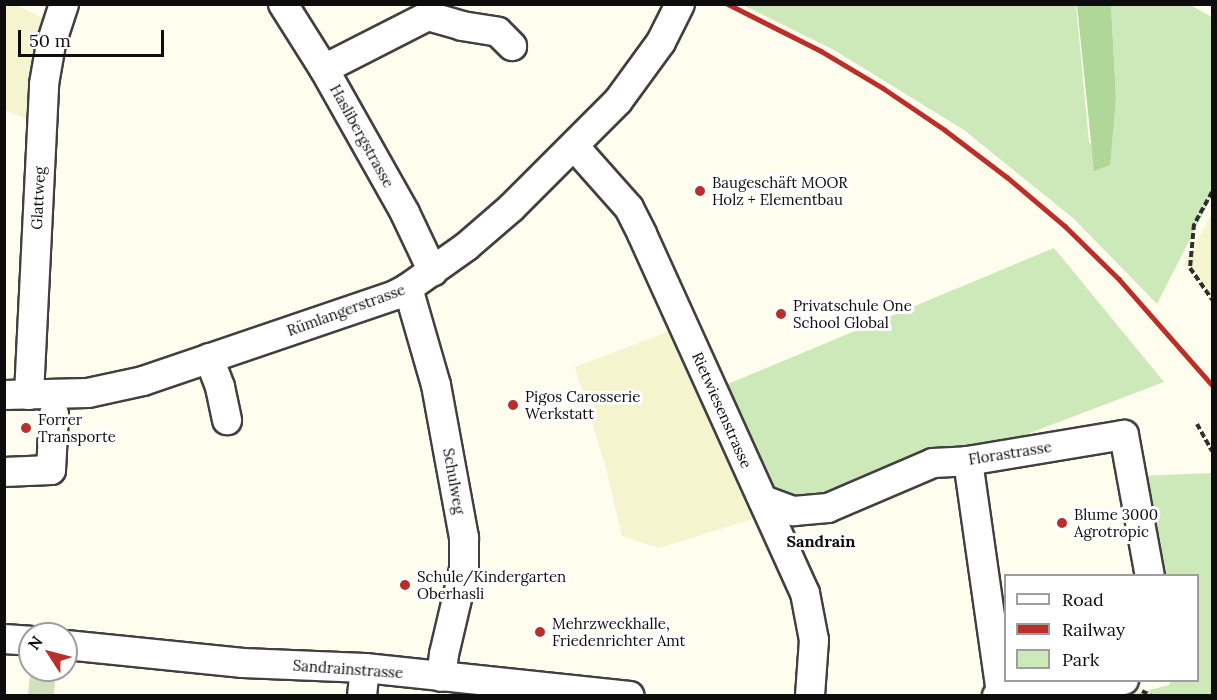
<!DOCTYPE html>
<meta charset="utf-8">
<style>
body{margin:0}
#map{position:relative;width:1217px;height:700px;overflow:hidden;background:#fffdee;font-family:Lora,serif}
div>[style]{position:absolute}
.farmland>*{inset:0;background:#f4f4cf}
.green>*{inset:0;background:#cde8b9}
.forest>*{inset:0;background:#afd898}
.cemetery>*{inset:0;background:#d2e0c0}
.path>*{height:4px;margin-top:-2px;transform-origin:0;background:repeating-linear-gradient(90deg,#2f2f2f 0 6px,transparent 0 9px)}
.roads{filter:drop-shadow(2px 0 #404040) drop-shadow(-2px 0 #404040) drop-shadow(0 2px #404040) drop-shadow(0 -2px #404040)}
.minor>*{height:28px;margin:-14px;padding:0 14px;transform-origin:14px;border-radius:14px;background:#fff}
.rail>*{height:4.5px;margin:-2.25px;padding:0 2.25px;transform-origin:2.25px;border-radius:2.25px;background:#ba2f29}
.dots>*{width:16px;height:16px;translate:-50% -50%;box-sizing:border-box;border:3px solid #fff;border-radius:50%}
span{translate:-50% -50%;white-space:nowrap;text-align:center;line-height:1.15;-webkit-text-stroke:6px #fff;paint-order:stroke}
.street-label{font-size:15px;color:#0d0d0d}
.poi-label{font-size:15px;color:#0d0d0d}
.left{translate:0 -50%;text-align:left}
.neighbourhood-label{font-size:16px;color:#0d0d0d;font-weight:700}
.frame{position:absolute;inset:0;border:6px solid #0d0d0d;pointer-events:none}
.legend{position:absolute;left:1004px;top:574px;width:195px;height:108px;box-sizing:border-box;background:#fff;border:2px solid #9e9e9e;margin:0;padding:8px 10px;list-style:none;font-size:18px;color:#0d0d0d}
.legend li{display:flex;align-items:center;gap:12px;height:30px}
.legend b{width:30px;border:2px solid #9e9e9e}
.north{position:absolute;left:18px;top:622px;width:60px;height:60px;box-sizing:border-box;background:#fff;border:2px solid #9e9e9e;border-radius:50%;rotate:306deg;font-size:16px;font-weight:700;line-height:24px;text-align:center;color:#0d0d0d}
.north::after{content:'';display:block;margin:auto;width:21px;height:27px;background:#ba2f29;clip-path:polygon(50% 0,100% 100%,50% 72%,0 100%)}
.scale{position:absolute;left:18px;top:30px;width:146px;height:27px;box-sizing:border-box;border:3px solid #0d0d0d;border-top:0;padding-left:8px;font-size:18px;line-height:21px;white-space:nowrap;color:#0d0d0d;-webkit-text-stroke:4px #fff;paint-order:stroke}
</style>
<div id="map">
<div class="farmland">
<div style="clip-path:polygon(4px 5px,16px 5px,53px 23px,39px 124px,5px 110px)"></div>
<div style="clip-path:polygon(1212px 214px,1212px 300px,1190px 268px,1183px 266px)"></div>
<div style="clip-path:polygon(670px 331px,753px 519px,659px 548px,622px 536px,606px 469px,575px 367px)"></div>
</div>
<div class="green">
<div style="clip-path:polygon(743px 5px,1076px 5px,1089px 142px,1108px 166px,1116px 96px,1111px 5px,1190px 5px,1212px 17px,1212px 196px,1157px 304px,1074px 219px,964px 130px,834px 50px)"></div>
<div style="clip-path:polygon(1054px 248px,1164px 382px,993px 447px,820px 504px,765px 489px,723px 386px)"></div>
<div style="clip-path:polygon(1212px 473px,1212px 695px,1127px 696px,1169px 685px,1171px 681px,1198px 680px,1198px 576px,1160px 575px,1141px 476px)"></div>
</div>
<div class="forest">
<div style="clip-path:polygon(1077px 5px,1111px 5px,1116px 97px,1110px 165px,1094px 171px)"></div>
</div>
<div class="cemetery">
<div style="clip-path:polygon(30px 675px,55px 679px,54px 695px,28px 695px)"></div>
</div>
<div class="path">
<div style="left:1212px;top:192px;width:37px;rotate:119deg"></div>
<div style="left:1194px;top:224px;width:44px;rotate:95.2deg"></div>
<div style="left:1190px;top:268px;width:39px;rotate:55deg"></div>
<div style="left:1197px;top:424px;width:31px;rotate:61deg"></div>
<div style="left:1142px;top:691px;width:11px;rotate:27deg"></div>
</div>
<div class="roads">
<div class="minor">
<div style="left:283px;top:4px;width:77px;rotate:57.8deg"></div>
<div style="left:324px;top:69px;width:165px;rotate:60.6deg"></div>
<div style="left:405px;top:213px;width:65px;rotate:64.6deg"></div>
<div style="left:324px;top:69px;width:117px;rotate:-27deg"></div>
<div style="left:428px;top:16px;width:35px;rotate:16deg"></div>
<div style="left:462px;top:26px;width:36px;rotate:9deg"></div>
<div style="left:498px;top:32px;width:20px;rotate:45deg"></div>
<div style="left:574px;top:146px;width:83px;rotate:48.4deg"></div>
<div style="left:629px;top:208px;width:29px;rotate:63deg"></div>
<div style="left:642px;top:234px;width:394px;rotate:65.6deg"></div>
<div style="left:805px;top:593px;width:48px;rotate:79.2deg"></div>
<div style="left:814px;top:640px;width:56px;rotate:94.1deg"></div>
<div style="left:408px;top:288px;width:101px;rotate:73.9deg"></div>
<div style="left:436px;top:385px;width:156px;rotate:79.6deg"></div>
<div style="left:464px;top:538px;width:31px;rotate:90deg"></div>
<div style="left:464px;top:569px;width:87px;rotate:103.2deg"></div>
<div style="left:444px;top:654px;width:23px;rotate:97deg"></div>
<div style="left:209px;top:358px;width:31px;rotate:69deg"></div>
<div style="left:220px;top:387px;width:34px;rotate:78deg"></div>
<div style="left:4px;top:395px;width:84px;rotate:-1.4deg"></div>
<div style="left:88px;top:393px;width:56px;rotate:-12.3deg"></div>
<div style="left:143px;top:381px;width:266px;rotate:-18.8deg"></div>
<div style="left:395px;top:295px;width:15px;rotate:-28deg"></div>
<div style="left:408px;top:288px;width:72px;rotate:-35.4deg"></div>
<div style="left:467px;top:246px;width:58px;rotate:-40.8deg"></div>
<div style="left:511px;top:208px;width:151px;rotate:-45deg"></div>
<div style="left:618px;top:101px;width:73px;rotate:-53.9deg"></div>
<div style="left:661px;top:42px;width:42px;rotate:-63.4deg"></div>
<div style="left:29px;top:395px;width:311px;rotate:-87.2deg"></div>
<div style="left:44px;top:84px;width:41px;rotate:-80.1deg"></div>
<div style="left:51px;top:44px;width:42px;rotate:-72deg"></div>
<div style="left:968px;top:461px;width:235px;rotate:81.9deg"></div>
<div style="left:4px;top:472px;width:47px;rotate:-2.4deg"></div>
<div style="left:51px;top:470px;width:56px;rotate:-86.9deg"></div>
<div style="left:763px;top:500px;width:33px;rotate:20deg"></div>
<div style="left:794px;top:511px;width:34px;rotate:-5deg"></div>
<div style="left:828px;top:508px;width:114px;rotate:-23.2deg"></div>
<div style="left:933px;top:463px;width:35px;rotate:-3deg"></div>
<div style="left:968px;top:461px;width:158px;rotate:-9.5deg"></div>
<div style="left:1124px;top:435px;width:143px;rotate:79.6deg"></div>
<div style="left:4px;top:639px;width:26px;rotate:4deg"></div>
<div style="left:66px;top:645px;width:178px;rotate:5.8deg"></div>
<div style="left:243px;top:663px;width:122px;rotate:2.3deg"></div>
<div style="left:365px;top:668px;width:266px;rotate:6deg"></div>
<div style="left:362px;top:696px;width:28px;rotate:-84deg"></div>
<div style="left:997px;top:696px;width:128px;rotate:-7.2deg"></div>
</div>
</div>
<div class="rail">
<div style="left:728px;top:4px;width:104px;rotate:26.8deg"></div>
<div style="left:821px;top:51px;width:72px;rotate:30.8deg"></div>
<div style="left:883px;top:88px;width:75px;rotate:34.1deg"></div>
<div style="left:945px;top:130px;width:78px;rotate:37.2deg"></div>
<div style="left:1007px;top:177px;width:76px;rotate:40.2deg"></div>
<div style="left:1065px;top:226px;width:76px;rotate:44.5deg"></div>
<div style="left:1119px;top:279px;width:141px;rotate:48.7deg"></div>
</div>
<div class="dots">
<div style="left:700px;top:191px;background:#ba2f29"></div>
<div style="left:781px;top:314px;background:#ba2f29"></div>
<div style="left:513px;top:405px;background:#ba2f29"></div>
<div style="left:26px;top:428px;background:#ba2f29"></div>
<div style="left:1062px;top:523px;background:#ba2f29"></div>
<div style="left:405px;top:585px;background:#ba2f29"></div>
<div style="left:540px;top:632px;background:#ba2f29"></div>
</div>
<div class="street-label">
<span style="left:362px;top:136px;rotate:61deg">Haslibergstrasse</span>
<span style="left:38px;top:198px;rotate:-87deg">Glattweg</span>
<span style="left:346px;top:310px;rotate:-20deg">Rümlangerstrasse</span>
<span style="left:722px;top:410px;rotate:66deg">Rietwiesenstrasse</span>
<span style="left:1010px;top:453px;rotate:-9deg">Florastrasse</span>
<span style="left:454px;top:481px;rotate:80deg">Schulweg</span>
<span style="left:348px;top:669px;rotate:4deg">Sandrainstrasse</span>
</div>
<div class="poi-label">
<span class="left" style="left:712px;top:191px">Baugeschäft MOOR<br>Holz + Elementbau</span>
<span class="left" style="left:793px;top:314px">Privatschule One<br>School Global</span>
<span class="left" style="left:525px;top:405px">Pigos Carosserie<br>Werkstatt</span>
<span class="left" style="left:38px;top:428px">Forrer<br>Transporte</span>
<span class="left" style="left:1074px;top:523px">Blume 3000<br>Agrotropic</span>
<span class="left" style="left:417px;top:585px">Schule/Kindergarten<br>Oberhasli</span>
<span class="left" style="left:552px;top:632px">Mehrzweckhalle,<br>Friedenrichter Amt</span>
</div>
<div class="neighbourhood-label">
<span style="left:821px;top:541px">Sandrain</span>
</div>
<div class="frame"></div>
<ul class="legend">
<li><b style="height:8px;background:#fff"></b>Road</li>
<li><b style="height:8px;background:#ba2f29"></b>Railway</li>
<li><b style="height:16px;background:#cde8b9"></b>Park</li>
</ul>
<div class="north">N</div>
<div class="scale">50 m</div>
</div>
